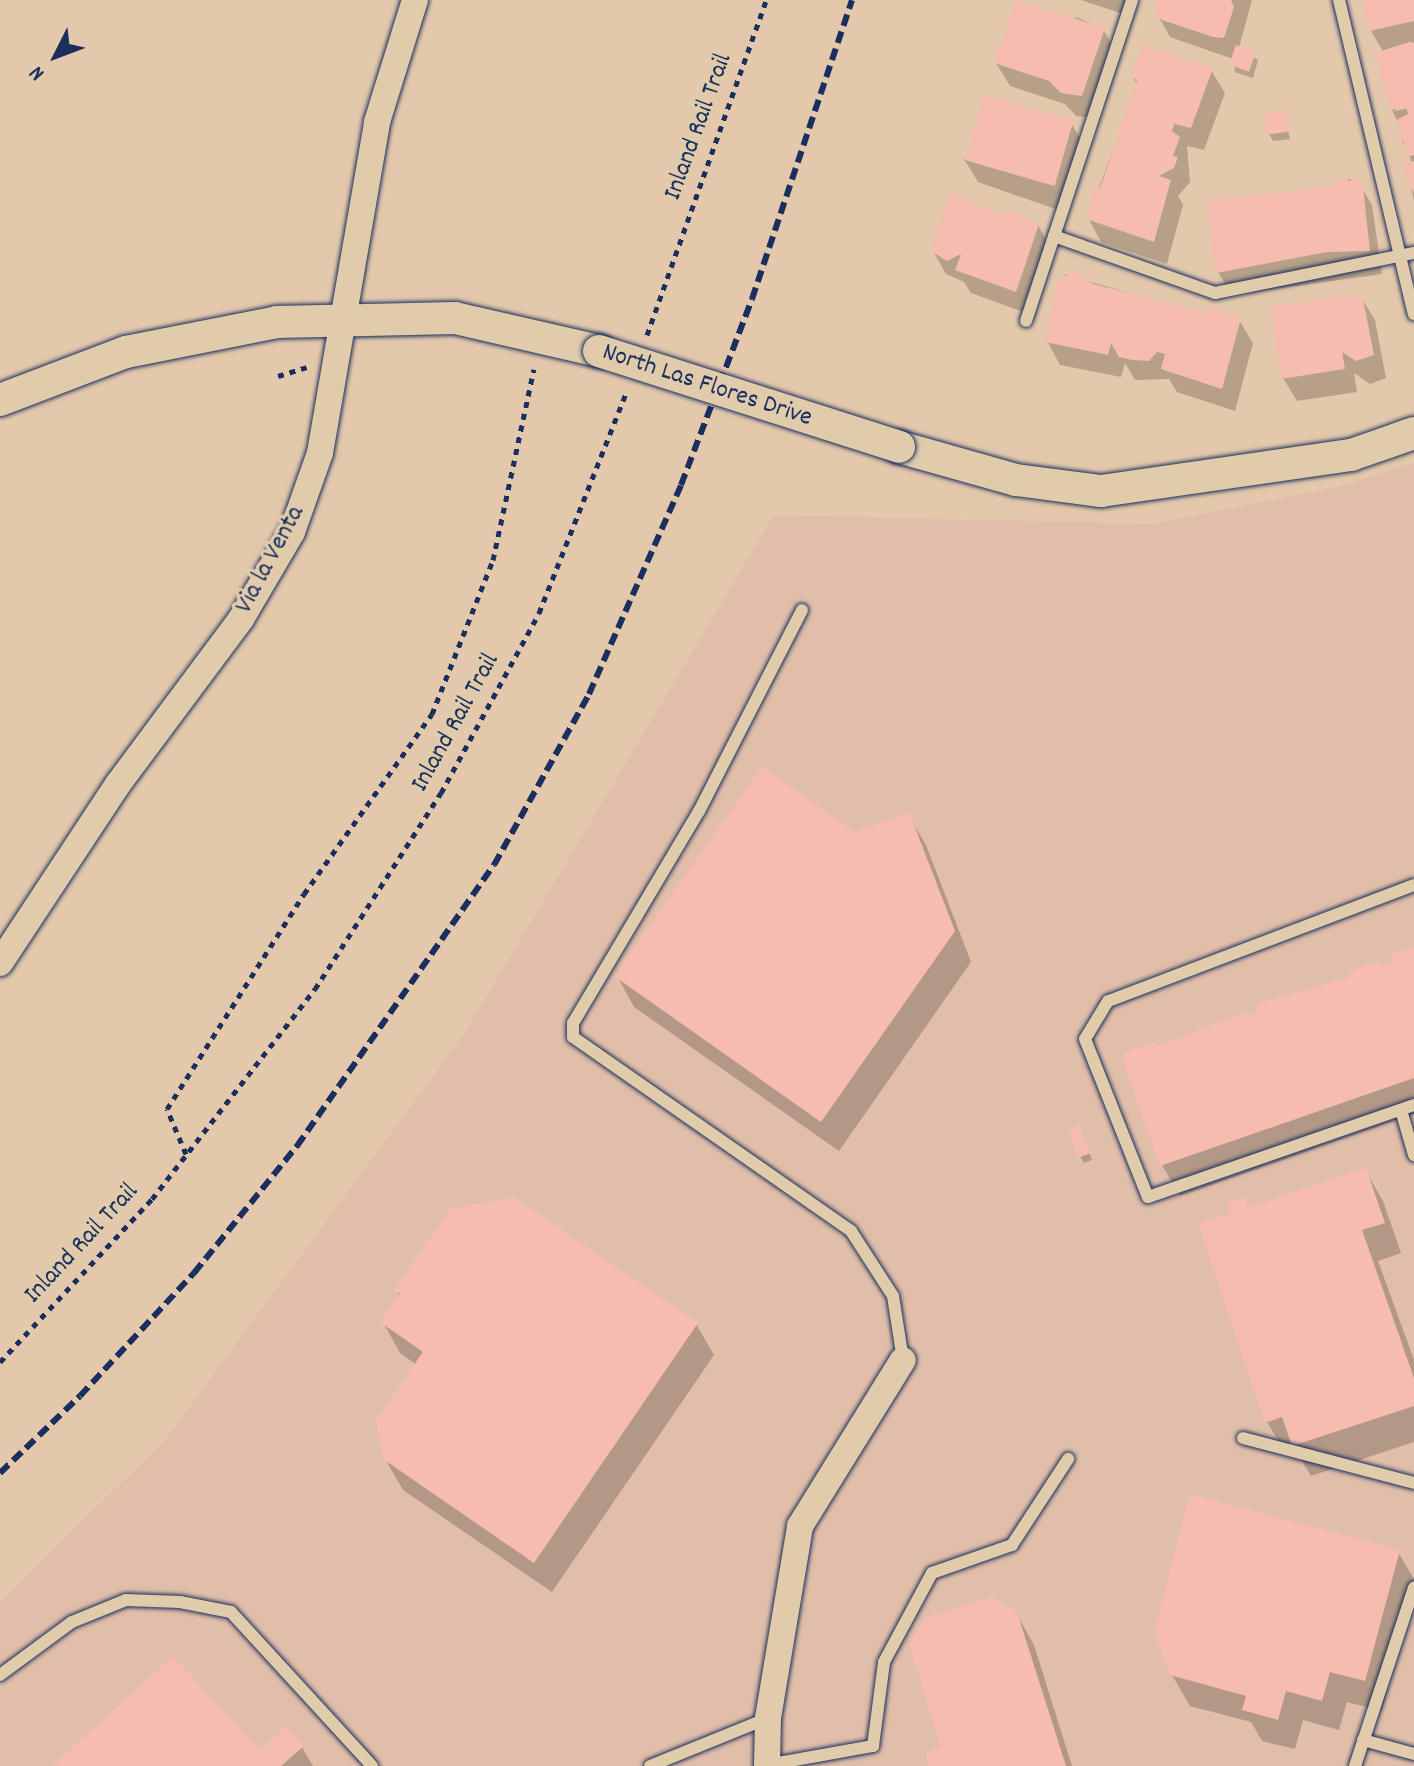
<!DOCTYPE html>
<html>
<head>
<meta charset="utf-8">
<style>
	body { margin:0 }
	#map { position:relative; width:1414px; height:1766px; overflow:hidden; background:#e4c8ab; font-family:Dekko,sans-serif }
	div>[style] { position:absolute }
	.built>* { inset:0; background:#e1bea9 }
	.shadow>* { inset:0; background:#0003 }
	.building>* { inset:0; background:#f6bcaf; transform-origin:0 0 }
	.path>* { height:5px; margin-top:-2.5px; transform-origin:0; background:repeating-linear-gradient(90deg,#1b2f5e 0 6px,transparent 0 12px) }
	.roads { filter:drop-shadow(0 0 2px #1b2f5e) drop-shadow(0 0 2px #1b2f5e) }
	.service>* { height:12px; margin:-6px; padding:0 6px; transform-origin:6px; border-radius:6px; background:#e0cbaa }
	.minor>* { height:26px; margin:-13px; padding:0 13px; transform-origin:13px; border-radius:13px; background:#e0cbaa }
	.tertiary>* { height:32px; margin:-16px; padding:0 16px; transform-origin:16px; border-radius:16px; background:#e0cbaa }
	.rail>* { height:6px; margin-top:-3px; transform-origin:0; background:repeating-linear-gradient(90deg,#1b2f5e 0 12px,transparent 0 18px) }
	.bridges { filter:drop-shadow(0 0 2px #1b2f5e) drop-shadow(0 0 2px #1b2f5e) }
	.tertiary-bridge>* { height:32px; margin:-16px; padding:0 16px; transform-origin:16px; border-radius:16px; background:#e0cbaa }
	span { translate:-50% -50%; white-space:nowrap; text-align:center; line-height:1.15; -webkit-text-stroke:7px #e0cbaa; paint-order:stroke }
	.street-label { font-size:26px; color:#1b2f5e }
	.north { position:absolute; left:16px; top:16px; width:80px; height:80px; -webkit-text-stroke:6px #e0cbaa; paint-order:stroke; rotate:228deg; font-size:22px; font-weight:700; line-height:32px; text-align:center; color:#1b2f5e }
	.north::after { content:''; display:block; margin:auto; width:28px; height:36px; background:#1b2f5e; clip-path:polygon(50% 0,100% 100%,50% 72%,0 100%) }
</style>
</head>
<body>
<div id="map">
	<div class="built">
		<div style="clip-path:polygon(1414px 463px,1414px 1766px,0 1766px,0 1602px,165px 1440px,464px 1034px,774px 515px,1152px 524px,1345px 485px)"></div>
	</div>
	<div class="shadow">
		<div style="clip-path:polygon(1081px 0,1134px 0,1129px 16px)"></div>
		<div style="clip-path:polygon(1160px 0,1252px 0,1239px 48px,1258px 60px,1253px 78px,1235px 72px,1233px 59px,1170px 37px,1157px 14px)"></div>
		<div style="clip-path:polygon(1364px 0,1414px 0,1414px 103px,1395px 107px,1395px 111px,1414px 107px,1414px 201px,1406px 165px,1412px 163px,1402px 140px,1406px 138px,1392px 110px,1384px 53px,1371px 31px)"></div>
		<div style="clip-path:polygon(1076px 17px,1103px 29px,1117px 53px,1095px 118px,1076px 116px,1065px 104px,1010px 86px,996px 63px,1074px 24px)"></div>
		<div style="clip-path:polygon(1211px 70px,1225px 93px,1204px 150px,1187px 146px,1190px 182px,1178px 196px,1183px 205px,1167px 264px,1101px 242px,1088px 218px,1137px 84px,1132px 76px)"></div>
		<div style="clip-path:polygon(1284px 113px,1290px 139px,1273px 141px,1269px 134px)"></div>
		<div style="clip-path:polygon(1071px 123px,1085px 146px,1064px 212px,978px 182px,964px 159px)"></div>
		<div style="clip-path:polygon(1347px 179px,1358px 181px,1372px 205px,1382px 274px,1232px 295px,1218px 272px)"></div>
		<div style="clip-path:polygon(997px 216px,1038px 225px,1051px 249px,1029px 314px,971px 293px,964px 282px,946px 274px,933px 251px)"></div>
		<div style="clip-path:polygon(1065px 274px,1206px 316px,1239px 320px,1253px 343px,1235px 411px,1177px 392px,1169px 379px,1135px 380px,1125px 363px,1121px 377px,1060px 365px,1047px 341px)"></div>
		<div style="clip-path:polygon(1361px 297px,1375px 320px,1386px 378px,1370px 384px,1354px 373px,1357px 392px,1297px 401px,1283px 378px)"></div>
		<div style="clip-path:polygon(908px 815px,926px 845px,971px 962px,839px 1151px,634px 1007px,617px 976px,855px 835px)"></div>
		<div style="clip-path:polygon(1414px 949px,1414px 1114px,1180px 1196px,1162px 1165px,1159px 1048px,1380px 968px)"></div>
		<div style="clip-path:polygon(1083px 1134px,1092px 1160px,1084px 1163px,1080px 1156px)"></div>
		<div style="clip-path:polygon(1365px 1170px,1383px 1201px,1401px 1253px,1378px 1261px,1414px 1360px,1414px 1442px,1311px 1476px,1295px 1449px,1285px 1452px,1267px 1422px,1233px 1214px,1243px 1199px,1249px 1209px)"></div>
		<div style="clip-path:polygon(396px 1290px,696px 1324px,714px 1355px,552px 1592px,403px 1490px,385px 1459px,417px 1365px,400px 1353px,383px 1322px,400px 1297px)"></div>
		<div style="clip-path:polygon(1398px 1552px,1414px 1579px,1414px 1590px,1382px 1711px,1347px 1702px,1339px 1730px,1303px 1720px,1295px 1749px,1262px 1741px,1251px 1722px,1190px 1706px,1172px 1675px)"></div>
		<div style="clip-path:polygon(1016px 1613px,1034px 1645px,1072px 1766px,931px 1766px)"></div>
		<div style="clip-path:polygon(302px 1747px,313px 1766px,55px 1766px,260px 1753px)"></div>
	</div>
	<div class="building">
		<div style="clip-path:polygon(1016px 0,1105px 28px,1082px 96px,1061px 93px,1049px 81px,994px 63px)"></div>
		<div style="clip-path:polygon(1159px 0,1231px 0,1234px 7px,1224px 38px,1213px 37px,1162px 20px,1154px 14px)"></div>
		<div style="clip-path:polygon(1362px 0,1414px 0,1414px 21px,1369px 31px)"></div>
		<div style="clip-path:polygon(1409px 42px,1414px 43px,1414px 155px,1408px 157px,1397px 120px,1408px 114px,1406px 107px,1390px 110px,1375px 53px)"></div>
		<div style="clip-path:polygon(1144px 45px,1213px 68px,1191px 128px,1174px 124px,1172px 131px,1180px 137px,1173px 156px,1178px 157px,1174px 168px,1159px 176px,1171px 180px,1154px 242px,1086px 219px,1093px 186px,1100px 188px,1137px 80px,1130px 76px)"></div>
		<div style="left:1236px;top:45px;width:21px;height:21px;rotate:19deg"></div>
		<div style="left:984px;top:95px;width:93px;height:68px;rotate:16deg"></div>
		<div style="left:1285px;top:110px;width:22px;height:21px;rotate:82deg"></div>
		<div style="clip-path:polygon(1414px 161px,1414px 191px,1413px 192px,1401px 165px)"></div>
		<div style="clip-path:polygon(1348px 176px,1348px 181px,1359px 179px,1363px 187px,1370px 251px,1327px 252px,1216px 273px,1206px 201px,1329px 187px)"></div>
		<div style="clip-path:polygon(950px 194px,998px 214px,1005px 216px,1008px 210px,1039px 224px,1016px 292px,955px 270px,961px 254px,947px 261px,931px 251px)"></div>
		<div style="clip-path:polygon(1073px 271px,1094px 284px,1205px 313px,1209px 306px,1241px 318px,1222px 389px,1161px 369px,1165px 354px,1157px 352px,1149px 361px,1132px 360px,1119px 357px,1111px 343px,1108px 355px,1045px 342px,1058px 280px)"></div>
		<div style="clip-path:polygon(1362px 294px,1374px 355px,1356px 361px,1342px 352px,1345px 369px,1281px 379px,1271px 307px)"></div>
		<div style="clip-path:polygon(762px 767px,855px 832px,909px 812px,955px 931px,821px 1122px,614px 976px)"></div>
		<div style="clip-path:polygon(1414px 946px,1414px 1078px,1160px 1166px,1122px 1058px,1126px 1052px,1157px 1041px,1159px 1046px,1246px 1011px,1248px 1015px,1257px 1012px,1259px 1003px,1350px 977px,1348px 972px,1379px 961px,1381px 966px,1391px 962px,1392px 954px)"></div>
		<div style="left:1080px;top:1125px;width:30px;height:13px;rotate:70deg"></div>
		<div style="clip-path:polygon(1366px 1168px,1385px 1223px,1362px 1230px,1414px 1378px,1414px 1406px,1292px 1446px,1282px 1417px,1265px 1423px,1198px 1224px,1231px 1213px,1227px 1202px,1244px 1197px,1248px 1208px)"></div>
		<div style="clip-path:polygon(514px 1197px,698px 1323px,534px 1563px,383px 1459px,376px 1420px,423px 1352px,380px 1322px,400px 1294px,394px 1290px,450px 1209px)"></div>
		<div style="clip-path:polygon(1190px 1494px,1400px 1550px,1365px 1681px,1330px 1672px,1322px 1701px,1286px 1691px,1278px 1720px,1242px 1710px,1246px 1696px,1170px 1675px,1154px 1631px)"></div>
		<div style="clip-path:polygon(992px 1597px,1017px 1612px,1066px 1766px,929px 1766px,925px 1753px,941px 1748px,909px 1644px,924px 1618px)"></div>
		<div style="clip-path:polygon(173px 1656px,260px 1750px,286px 1726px,304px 1746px,281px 1766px,52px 1766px)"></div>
	</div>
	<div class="path">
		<div style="left:647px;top:335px;width:356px;rotate:-70.4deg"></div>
		<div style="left:278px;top:376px;width:30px;rotate:-17deg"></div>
		<div style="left:186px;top:1154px;width:49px;rotate:-112.9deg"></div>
		<div style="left:167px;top:1109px;width:255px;rotate:-57.5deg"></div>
		<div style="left:304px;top:894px;width:221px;rotate:-54.6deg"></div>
		<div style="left:432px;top:714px;width:166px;rotate:-68.4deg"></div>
		<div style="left:493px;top:560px;width:195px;rotate:-77.9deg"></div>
		<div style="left:0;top:1362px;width:223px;rotate:-47deg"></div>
		<div style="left:152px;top:1199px;width:266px;rotate:-52.2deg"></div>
		<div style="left:315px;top:989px;width:233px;rotate:-57.3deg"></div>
		<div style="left:441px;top:793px;width:205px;rotate:-61.4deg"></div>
		<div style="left:539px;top:613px;width:237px;rotate:-68.4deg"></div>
	</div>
	<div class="roads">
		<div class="service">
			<div style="left:1339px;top:0;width:323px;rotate:76.6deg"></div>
			<div style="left:1054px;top:236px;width:171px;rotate:19.5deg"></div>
			<div style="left:1215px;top:293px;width:203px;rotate:-11.4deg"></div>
			<div style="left:1026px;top:321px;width:338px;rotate:-71.7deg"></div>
			<div style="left:802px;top:610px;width:226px;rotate:117.1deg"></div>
			<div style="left:699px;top:811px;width:247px;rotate:120.7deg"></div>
			<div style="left:573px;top:1023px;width:14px;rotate:90deg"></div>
			<div style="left:573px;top:1037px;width:339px;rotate:34.9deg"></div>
			<div style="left:851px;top:1231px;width:77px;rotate:57.1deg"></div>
			<div style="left:893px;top:1296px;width:65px;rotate:81.1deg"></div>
			<div style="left:1414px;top:885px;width:327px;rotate:159.2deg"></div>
			<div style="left:1108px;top:1001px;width:44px;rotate:121.2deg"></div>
			<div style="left:1085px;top:1039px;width:170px;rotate:68.3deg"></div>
			<div style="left:1148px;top:1197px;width:281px;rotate:-19.1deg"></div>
			<div style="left:1401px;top:1110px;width:47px;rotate:73.9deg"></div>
			<div style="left:1243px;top:1438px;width:177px;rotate:14.7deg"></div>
			<div style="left:0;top:1675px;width:89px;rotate:-36.4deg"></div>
			<div style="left:72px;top:1622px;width:58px;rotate:-22.2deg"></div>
			<div style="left:126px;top:1600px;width:54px;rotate:2.1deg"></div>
			<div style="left:180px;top:1602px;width:52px;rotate:11.1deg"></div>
			<div style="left:231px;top:1612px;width:209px;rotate:47.5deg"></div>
			<div style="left:1363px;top:1740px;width:53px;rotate:15.4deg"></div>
			<div style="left:767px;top:1765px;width:108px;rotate:-10.2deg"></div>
			<div style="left:873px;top:1746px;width:85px;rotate:-82.5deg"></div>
			<div style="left:884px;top:1662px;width:101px;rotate:-61.7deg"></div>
			<div style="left:932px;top:1573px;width:85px;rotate:-19.3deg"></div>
			<div style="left:1012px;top:1545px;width:103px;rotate:-56.9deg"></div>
			<div style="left:650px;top:1766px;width:127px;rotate:-22.1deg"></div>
			<div style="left:1355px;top:1766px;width:188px;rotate:-71.7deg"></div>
		</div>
		<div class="minor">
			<div style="left:0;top:963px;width:214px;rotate:-56.6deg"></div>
			<div style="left:118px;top:784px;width:206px;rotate:-53.3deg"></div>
			<div style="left:241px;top:619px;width:101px;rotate:-59.6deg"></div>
			<div style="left:292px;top:532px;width:84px;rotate:-70.5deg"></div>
			<div style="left:320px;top:453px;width:336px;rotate:-80.2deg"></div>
			<div style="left:377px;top:122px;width:128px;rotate:-72.7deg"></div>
			<div style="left:767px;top:1766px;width:48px;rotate:-88.8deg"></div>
			<div style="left:768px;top:1718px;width:195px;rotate:-80.5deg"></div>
			<div style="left:800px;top:1526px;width:195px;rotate:-58.2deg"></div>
		</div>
		<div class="tertiary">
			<div style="left:0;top:400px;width:135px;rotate:-20.9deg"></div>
			<div style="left:126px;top:352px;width:154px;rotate:-11.2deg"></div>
			<div style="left:277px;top:322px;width:178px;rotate:-1.3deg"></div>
			<div style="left:455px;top:318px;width:148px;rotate:12.9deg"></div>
			<div style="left:899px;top:447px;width:122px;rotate:15.8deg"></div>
			<div style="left:1016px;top:480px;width:86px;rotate:7.4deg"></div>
			<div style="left:1101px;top:491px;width:253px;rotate:-8.2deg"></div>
			<div style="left:1351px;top:455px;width:67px;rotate:-19.2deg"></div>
		</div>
	</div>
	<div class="rail">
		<div style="left:0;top:1473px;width:111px;rotate:-43.9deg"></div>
		<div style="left:80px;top:1396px;width:168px;rotate:-47.2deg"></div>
		<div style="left:194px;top:1273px;width:164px;rotate:-51deg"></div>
		<div style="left:297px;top:1146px;width:343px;rotate:-55deg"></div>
		<div style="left:494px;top:865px;width:196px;rotate:-60.9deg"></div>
		<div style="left:589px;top:694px;width:228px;rotate:-66.2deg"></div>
		<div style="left:681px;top:485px;width:199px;rotate:-69.1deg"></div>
		<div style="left:752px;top:299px;width:315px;rotate:-71.5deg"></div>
	</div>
	<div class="bridges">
		<div class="tertiary-bridge">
			<div style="left:599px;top:351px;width:315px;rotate:17.7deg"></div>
		</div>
	</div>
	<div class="street-label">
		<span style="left:699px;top:127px;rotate:-70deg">Inland Rail Trail</span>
		<span style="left:707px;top:386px;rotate:18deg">North Las Flores Drive</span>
		<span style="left:271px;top:560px;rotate:-62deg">Via la Venta</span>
		<span style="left:456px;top:723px;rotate:-61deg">Inland Rail Trail</span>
		<span style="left:82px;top:1244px;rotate:-47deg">Inland Rail Trail</span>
	</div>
	<div class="north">N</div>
</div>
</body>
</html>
